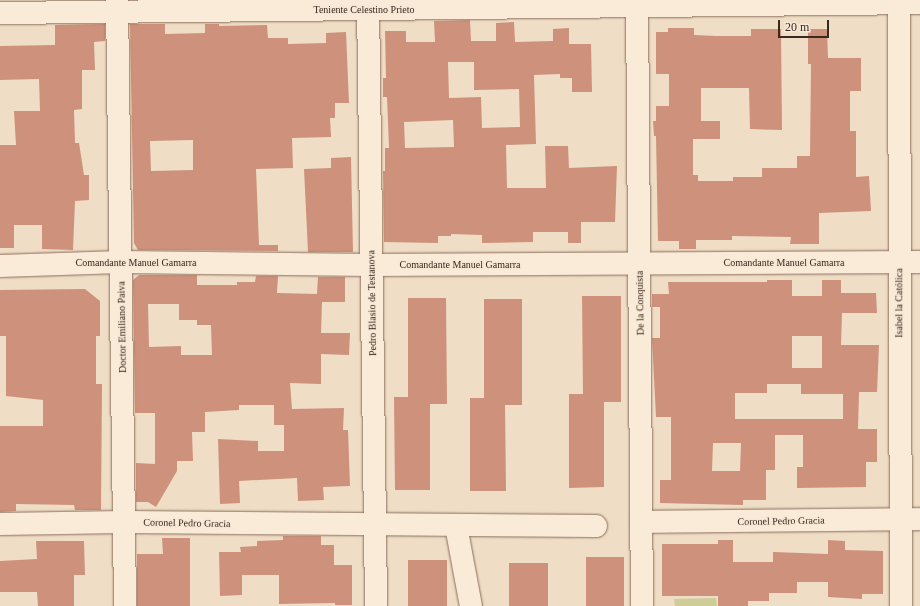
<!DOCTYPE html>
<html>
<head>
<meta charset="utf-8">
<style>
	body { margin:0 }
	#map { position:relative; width:920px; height:606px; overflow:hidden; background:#efddc6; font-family:"Times New Roman",serif }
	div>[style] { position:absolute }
	.green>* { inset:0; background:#cecd99 }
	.building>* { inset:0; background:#ce917b; transform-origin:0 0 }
	.roads { filter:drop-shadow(0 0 1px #8b6e5b) drop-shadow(0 0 1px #8b6e5b) }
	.minor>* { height:22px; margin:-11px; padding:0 11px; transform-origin:11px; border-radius:11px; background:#faebd9 }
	span { translate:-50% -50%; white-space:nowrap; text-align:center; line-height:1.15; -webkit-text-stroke:3px #f6e8d5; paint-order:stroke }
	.street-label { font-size:10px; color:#3b281f }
	.scale { position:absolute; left:778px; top:20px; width:51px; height:18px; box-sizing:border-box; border:2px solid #3b281f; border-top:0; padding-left:5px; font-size:12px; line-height:14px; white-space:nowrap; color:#3b281f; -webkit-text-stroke:3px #f6e8d5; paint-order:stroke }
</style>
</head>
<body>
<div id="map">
	<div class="green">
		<div style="clip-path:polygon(716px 598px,717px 606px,675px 606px,674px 599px)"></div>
	</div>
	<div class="building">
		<div style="clip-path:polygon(evenodd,470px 20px,471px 41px,496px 41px,496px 23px,514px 22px,515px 42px,553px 41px,553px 29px,569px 28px,569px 44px,591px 44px,592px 92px,572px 92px,572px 78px,560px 78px,560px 74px,534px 75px,536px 144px,506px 145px,507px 188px,546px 188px,545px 146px,568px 146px,569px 168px,617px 166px,615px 222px,581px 222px,581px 243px,568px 243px,568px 232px,533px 232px,533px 242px,482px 243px,482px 235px,451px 234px,451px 236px,438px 236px,438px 243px,384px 242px,383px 171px,385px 171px,385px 148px,389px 148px,387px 97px,383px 97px,383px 78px,386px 78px,385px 31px,406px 31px,406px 42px,435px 42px,434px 21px,470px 20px,448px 62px,474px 62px,474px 90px,519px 89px,520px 127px,482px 128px,481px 97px,449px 98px,448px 62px,470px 20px,453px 120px,454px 147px,405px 148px,404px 122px,453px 120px)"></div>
		<div style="clip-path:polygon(105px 24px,105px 41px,94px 42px,95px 70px,82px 70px,82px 109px,74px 110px,75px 143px,79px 143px,84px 175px,89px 175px,89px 200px,75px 201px,73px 250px,42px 249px,42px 225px,14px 225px,14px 248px,0 248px,0 145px,16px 145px,14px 111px,40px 111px,39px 79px,0 80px,0 46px,55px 45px,55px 25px)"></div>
		<div style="clip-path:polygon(evenodd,130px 24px,165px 24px,165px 34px,205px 33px,205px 24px,219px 24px,219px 26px,267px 25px,268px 38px,288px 38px,288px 44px,326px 43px,326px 33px,346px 32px,349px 103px,335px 103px,335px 118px,330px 118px,331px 137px,292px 138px,293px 168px,256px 169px,259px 245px,278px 245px,278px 251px,138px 250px,134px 243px,130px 24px,193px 140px,193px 170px,151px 171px,150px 141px,193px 140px)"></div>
		<div style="clip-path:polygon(668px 28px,694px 28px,694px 35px,716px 36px,751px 36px,751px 29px,781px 29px,782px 130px,750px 129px,749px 88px,701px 88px,701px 121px,720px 121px,720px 139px,693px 139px,693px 175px,698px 175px,698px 181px,733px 181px,733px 177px,762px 177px,762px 168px,797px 168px,797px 156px,810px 156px,811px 64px,808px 64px,808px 29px,827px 29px,828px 58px,861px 58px,861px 91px,850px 91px,850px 131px,856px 131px,856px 177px,869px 176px,871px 211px,819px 213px,819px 244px,790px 244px,791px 237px,732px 236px,732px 240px,696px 240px,696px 249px,679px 249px,679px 241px,658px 241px,656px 136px,654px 136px,653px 121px,656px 121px,656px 106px,669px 106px,669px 74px,656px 74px,656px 32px,668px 32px)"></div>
		<div style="clip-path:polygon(351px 157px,353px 252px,308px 252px,304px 169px,331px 168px,331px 158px)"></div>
		<div style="clip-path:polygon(evenodd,139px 275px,197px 275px,197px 285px,237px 285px,237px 282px,255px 282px,256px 276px,278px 276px,277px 293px,317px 294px,318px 277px,345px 277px,345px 302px,322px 302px,321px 333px,350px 333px,349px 355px,321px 354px,321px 384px,290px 383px,292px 409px,344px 408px,343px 430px,348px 430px,350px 486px,323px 487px,324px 500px,298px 501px,297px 478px,239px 481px,240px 503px,220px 504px,218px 439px,258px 441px,258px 451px,284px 451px,284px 425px,274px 425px,274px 405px,239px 405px,239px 410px,205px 412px,205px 432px,192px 432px,193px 461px,177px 461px,177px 471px,156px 507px,148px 502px,136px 502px,136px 463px,155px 464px,155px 413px,135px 413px,133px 280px,139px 275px,148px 304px,179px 304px,179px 320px,197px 320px,197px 325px,211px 325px,212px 355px,181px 355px,181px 346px,149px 347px,148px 304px)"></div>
		<div style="clip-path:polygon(evenodd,767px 280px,792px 280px,792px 296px,822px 296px,822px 280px,841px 280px,841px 293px,876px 293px,877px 313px,842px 313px,841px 345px,879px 345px,877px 392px,859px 392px,858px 429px,877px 429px,877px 462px,866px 462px,866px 487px,797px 488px,797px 467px,803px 467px,803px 435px,775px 435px,775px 470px,766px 470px,766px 500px,743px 500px,743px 505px,660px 503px,660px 480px,671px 480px,671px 417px,656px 417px,652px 338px,660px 338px,660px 307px,652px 307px,652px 294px,669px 294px,668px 282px,767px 282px,767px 280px,792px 336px,822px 336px,822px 368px,792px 368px,792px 336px,767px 280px,767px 384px,801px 384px,801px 394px,843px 394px,843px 419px,735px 419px,735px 393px,767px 393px,767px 384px,767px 280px,713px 443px,741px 443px,740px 471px,712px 471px,713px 443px)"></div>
		<div style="clip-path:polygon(85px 289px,100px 301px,100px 336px,96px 336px,96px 384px,102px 384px,101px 510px,75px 510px,74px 505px,16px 504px,16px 511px,0 512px,0 426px,43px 426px,43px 400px,6px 396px,6px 336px,0 336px,0 290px)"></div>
		<div style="clip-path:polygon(582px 296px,621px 296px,621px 402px,604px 402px,604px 487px,569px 488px,569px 394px,583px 394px)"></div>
		<div style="clip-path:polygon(408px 298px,446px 298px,447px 404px,430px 404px,430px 490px,395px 490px,394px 397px,408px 397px)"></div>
		<div style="clip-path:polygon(484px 299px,522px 299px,522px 405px,505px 405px,506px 491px,470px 491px,470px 398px,484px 398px)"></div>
		<div style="clip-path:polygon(283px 536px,321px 536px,321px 545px,334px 545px,334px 565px,352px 565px,352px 605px,335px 605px,335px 603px,279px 604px,279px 575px,242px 575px,242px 595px,220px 596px,219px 552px,241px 552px,240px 547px,257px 546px,257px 541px,283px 540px)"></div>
		<div style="clip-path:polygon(162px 538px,190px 538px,190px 606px,137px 606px,137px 554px,163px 554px)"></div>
		<div style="clip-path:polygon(718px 540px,733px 540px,733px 562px,773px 562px,773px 552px,828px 554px,828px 540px,845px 541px,845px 550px,883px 551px,883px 594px,862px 594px,862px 599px,828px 597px,828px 582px,797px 582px,797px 593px,769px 593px,769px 601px,748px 601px,748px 606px,718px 606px,718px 596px,662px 596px,662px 544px,718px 544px)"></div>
		<div style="clip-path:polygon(36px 541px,84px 541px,85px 575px,74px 575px,74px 606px,38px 606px,37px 592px,0 592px,0 561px,37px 559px)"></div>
		<div style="left:586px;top:557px;width:38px;height:49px"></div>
		<div style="left:408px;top:560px;width:39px;height:46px"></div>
		<div style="left:509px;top:563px;width:39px;height:43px"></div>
	</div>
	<div class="roads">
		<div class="minor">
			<div style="left:117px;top:0;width:606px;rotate:89.24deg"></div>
			<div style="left:368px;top:0;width:606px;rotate:89.24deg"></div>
			<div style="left:637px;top:0;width:606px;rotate:89.53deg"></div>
			<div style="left:899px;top:0;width:606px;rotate:89.81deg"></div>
			<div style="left:0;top:13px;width:920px;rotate:-0.62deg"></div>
			<div style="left:0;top:266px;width:121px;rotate:-1.9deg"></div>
			<div style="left:121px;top:262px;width:250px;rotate:0.7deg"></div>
			<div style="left:371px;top:265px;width:549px;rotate:-0.31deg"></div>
			<div style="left:642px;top:522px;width:278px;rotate:-0.6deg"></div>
			<div style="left:0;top:524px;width:124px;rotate:-0.9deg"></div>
			<div style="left:124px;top:522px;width:472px;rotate:0.5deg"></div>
			<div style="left:456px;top:526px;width:81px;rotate:79.4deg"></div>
		</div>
	</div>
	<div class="street-label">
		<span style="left:364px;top:10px">Teniente Celestino Prieto</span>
		<span style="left:136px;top:263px">Comandante Manuel Gamarra</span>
		<span style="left:784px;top:263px">Comandante Manuel Gamarra</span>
		<span style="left:460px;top:265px">Comandante Manuel Gamarra</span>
		<span style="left:372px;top:303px;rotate:-91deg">Pedro Blasio de Testanova</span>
		<span style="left:640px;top:303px;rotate:-91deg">De la Conquista</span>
		<span style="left:899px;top:303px;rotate:-90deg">Isabel la Católica</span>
		<span style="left:122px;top:327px;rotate:-91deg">Doctor Emiliano Paiva</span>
		<span style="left:781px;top:521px;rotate:-1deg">Coronel Pedro Gracia</span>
		<span style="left:187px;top:523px;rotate:1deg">Coronel Pedro Gracia</span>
	</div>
	<div class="scale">20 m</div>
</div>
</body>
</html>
